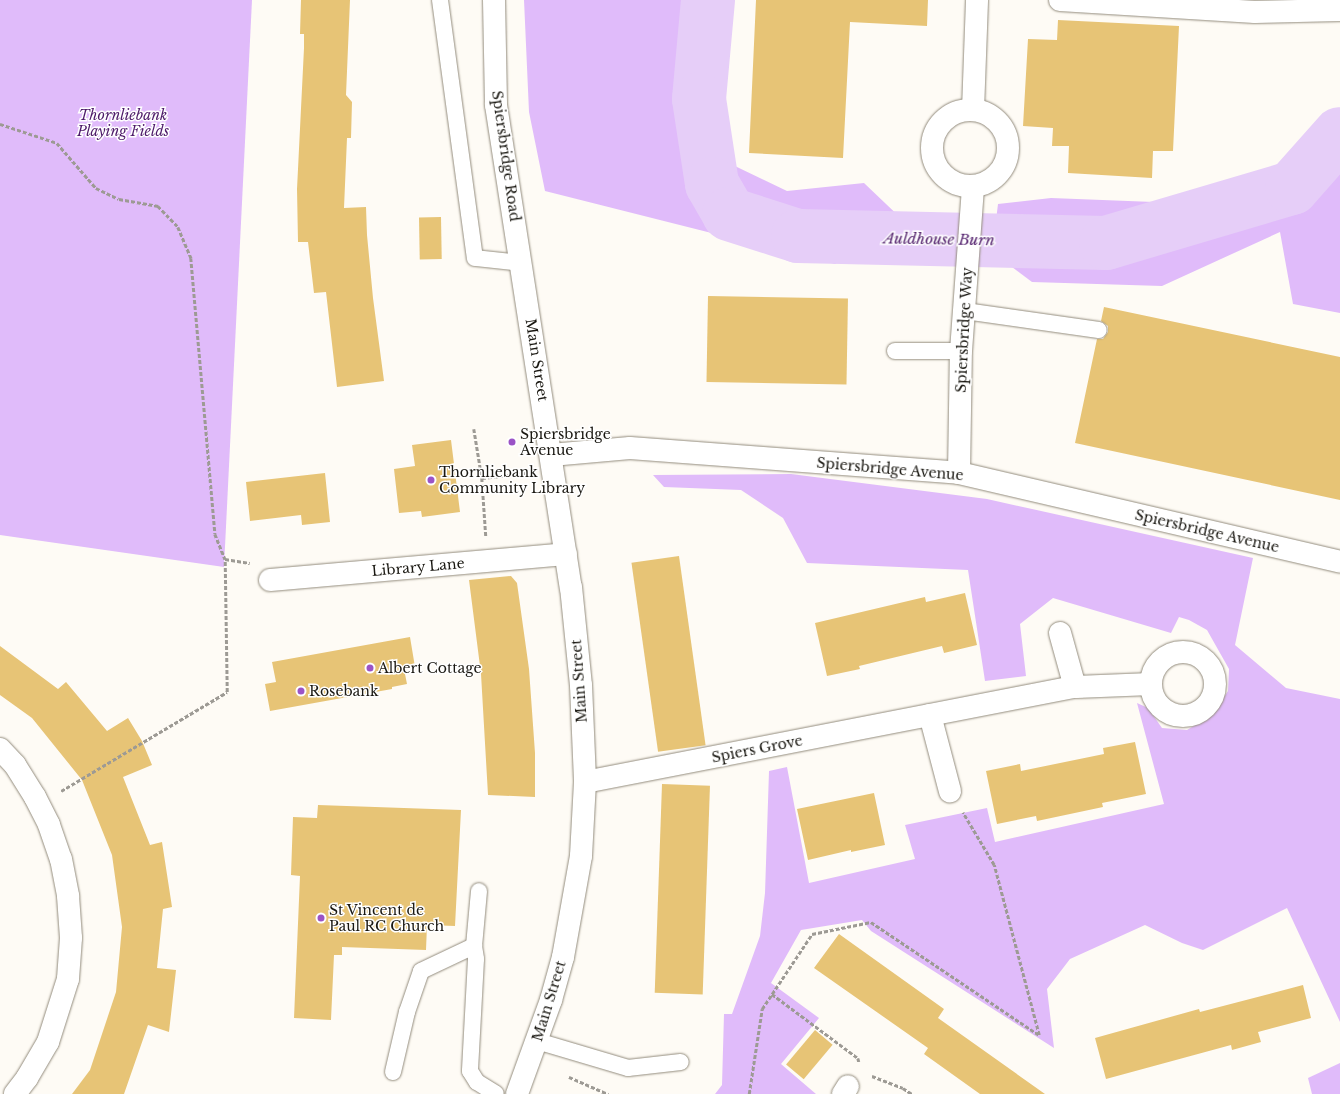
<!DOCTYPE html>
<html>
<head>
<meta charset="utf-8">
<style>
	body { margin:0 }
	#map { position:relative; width:1340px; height:1094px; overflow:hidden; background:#fefbf5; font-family:"Libre Baskerville",serif }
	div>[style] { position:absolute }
	.green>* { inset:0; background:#e0bbfa }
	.river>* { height:54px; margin:-27px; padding:0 27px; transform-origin:27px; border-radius:27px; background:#e6cef8 }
	.building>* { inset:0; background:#e7c476; transform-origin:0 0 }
	.path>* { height:2.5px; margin-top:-1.25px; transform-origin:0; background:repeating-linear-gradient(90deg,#9d9a94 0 4px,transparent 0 6px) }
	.roads { filter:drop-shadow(0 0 1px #938c7d) drop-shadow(0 0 1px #938c7d) }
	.service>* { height:16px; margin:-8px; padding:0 8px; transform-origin:8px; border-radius:8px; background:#fff }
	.minor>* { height:22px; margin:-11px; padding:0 11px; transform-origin:11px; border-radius:11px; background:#fff }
	.minor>.ring { margin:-11px; padding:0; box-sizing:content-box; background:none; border:22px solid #fff; border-radius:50% }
	.secondary>* { height:22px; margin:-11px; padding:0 11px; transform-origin:11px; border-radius:11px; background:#fff }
	.dots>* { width:11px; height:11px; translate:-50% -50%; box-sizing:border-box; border:2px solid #fff; border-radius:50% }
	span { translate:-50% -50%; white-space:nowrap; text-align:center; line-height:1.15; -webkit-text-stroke:3px #fff; paint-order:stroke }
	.park-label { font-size:14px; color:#4d1a69; font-style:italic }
	.street-label { font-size:14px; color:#1a1812 }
	.poi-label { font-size:14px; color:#1a1812 }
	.left { translate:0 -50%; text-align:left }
	.water-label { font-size:15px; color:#4d1968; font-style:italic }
</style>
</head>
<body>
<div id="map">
	<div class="green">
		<div style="clip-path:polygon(0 0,252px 0,224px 567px,0 535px)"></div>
		<div style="clip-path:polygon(524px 0,724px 0,712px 155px,787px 191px,864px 183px,907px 224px,835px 264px,545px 191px,529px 112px)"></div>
		<div style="clip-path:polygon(1340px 116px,1340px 313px,1293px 304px,1280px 232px,1162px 286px,1032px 282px,992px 252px,998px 204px,1051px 198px,1205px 204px,1315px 153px)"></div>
		<div style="clip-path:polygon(791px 474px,987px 499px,1253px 558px,1235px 645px,1286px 688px,1340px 699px,1340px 1022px,1287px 908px,1203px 950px,1182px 943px,1145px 925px,1070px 959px,1047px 989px,1054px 1048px,871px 931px,862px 920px,801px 930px,771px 983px,819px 1018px,781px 1064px,816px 1094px,715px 1094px,722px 1085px,724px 1014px,732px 1014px,760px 936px,765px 893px,769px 771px,787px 767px,809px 883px,915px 859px,905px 825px,987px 808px,995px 842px,1164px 804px,1137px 703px,1148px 708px,1162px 728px,1187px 730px,1212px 715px,1228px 691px,1229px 669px,1207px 630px,1189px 620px,1179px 617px,1171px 633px,1053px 598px,1020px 624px,1026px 676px,985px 681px,968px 570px,807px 563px,783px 518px,741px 490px,664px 487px,653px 475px)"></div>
		<div style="clip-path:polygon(1340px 1063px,1340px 1094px,1312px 1094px,1308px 1078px)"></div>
	</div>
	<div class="river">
		<div style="left:708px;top:0;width:99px;rotate:95.2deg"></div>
		<div style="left:699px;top:99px;width:86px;rotate:81.3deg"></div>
		<div style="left:712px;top:184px;width:34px;rotate:60deg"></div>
		<div style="left:729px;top:214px;width:72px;rotate:17.7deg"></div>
		<div style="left:798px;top:236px;width:308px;rotate:1.3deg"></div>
		<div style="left:1106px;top:243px;width:194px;rotate:-16.5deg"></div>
		<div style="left:1292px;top:188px;width:72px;rotate:-48.4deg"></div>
	</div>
	<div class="building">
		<div style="clip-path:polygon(301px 0,350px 0,346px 95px,352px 102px,351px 138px,347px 138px,344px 208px,366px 207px,367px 235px,373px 298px,384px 381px,337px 387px,326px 292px,314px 293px,308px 242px,298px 242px,297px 189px,304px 48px,304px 34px,300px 34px)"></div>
		<div style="clip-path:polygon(756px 0,928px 0,927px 26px,850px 22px,843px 158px,749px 153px)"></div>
		<div style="clip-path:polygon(1058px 20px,1179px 26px,1173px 151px,1153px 151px,1152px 178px,1068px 173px,1069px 146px,1052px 146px,1053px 128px,1023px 126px,1028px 39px,1057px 40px)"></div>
		<div style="left:441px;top:217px;width:42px;height:22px;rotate:89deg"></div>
		<div style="left:708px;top:296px;width:140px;height:86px;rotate:1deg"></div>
		<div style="clip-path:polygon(1104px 307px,1340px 357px,1340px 500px,1075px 443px,1097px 339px,1103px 339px,1108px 332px,1108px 326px,1101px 321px)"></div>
		<div style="clip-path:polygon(451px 440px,460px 512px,422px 517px,421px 511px,399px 513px,394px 469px,415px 466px,412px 445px)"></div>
		<div style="clip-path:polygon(325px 473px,330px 522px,302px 525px,301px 515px,250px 521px,246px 482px)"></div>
		<div style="left:679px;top:556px;width:191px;height:48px;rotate:82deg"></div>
		<div style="clip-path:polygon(511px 576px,517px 583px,529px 669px,535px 753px,535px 797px,488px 795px,481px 674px,469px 580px)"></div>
		<div style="clip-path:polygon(965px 593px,977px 645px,944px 653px,942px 646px,859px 666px,860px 669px,827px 676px,815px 623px,925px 597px,926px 602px)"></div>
		<div style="clip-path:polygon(410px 637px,415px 667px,404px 669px,407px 684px,392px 687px,392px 689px,270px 711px,265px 684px,276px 682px,272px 662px)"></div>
		<div style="clip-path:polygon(0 646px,58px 689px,66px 682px,107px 731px,128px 718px,142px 741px,152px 765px,123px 777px,150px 845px,162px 842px,172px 907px,163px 909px,157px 968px,176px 970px,169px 1032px,148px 1025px,124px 1094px,72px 1094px,90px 1070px,116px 992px,122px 927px,112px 855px,82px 780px,32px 718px,0 695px)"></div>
		<div style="clip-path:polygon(1135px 742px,1146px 794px,1102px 803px,1103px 807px,1037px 821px,1036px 816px,997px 824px,986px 771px,1020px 764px,1021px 771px,1104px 754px,1103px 748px)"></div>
		<div style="left:662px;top:784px;width:48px;height:209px;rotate:2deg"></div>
		<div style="clip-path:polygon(874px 793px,885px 845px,851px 852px,851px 850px,808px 860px,797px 809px)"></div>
		<div style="clip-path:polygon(318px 805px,461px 810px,455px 926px,427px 925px,426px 950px,342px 947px,342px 955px,334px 955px,331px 1020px,294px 1018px,300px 876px,291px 875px,293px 817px,317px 818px)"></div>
		<div style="clip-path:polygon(839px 934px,944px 1009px,938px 1018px,1045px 1094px,980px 1094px,924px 1054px,928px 1048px,814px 968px)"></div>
		<div style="clip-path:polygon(1303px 985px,1311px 1018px,1258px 1032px,1261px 1042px,1232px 1050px,1231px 1045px,1106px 1079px,1095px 1038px,1199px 1009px,1200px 1012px)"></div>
		<div style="left:815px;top:1030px;width:23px;height:45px;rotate:40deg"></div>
	</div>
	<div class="path">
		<div style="left:0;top:124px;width:60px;rotate:18.4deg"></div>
		<div style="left:57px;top:143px;width:60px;rotate:49.1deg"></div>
		<div style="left:96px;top:188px;width:25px;rotate:26deg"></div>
		<div style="left:119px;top:199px;width:40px;rotate:10deg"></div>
		<div style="left:158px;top:206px;width:29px;rotate:46deg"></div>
		<div style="left:178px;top:227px;width:34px;rotate:67deg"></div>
		<div style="left:191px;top:258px;width:277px;rotate:85deg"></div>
		<div style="left:215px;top:534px;width:27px;rotate:68deg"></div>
		<div style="left:225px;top:559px;width:25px;rotate:9deg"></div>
		<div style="left:474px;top:429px;width:50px;rotate:80.7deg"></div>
		<div style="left:482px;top:478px;width:58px;rotate:86.1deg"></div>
		<div style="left:482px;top:478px;width:45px;rotate:-6.3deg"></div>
		<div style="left:61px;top:791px;width:193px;rotate:-30.8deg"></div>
		<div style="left:227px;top:692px;width:133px;rotate:-90.9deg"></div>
		<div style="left:772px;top:994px;width:107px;rotate:36.7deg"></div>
		<div style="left:858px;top:1058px;width:4px;rotate:76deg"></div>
		<div style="left:872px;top:1076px;width:33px;rotate:21deg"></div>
		<div style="left:903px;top:1088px;width:11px;rotate:34deg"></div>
		<div style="left:569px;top:1077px;width:43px;rotate:23.6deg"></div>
		<div style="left:749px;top:1094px;width:86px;rotate:-81.3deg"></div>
		<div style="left:762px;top:1009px;width:90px;rotate:-56.3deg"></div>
		<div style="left:812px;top:934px;width:60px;rotate:-11.5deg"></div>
		<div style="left:871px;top:922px;width:202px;rotate:33.9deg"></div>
		<div style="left:1039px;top:1035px;width:176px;rotate:-104.8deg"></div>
		<div style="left:994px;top:865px;width:61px;rotate:-120.8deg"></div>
	</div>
	<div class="roads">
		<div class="service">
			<div style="left:440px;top:0;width:260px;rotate:82.3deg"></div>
			<div style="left:475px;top:258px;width:47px;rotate:6.1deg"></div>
			<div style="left:965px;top:311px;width:135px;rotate:8.1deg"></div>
			<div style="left:895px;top:351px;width:66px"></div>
			<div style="left:474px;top:946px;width:55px;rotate:-84.8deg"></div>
			<div style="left:537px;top:1041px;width:95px;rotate:16.5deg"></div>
			<div style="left:628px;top:1068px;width:53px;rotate:-6.5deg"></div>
			<div style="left:393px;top:1072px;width:62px;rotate:-76.9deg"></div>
			<div style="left:407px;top:1012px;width:43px;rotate:-71.1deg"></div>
			<div style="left:421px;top:971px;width:59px;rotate:-25.3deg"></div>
			<div style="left:474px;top:946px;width:13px;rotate:81deg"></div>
			<div style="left:476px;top:959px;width:112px;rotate:93.1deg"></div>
			<div style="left:470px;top:1071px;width:13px;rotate:58deg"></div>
			<div style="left:477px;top:1082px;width:22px;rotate:32deg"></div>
		</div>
		<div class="minor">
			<div style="left:1060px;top:0;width:195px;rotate:3.5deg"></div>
			<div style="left:1255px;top:12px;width:85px;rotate:-1.3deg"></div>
			<div class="ring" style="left:932px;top:110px;width:54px;height:54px"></div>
			<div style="left:973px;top:110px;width:110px;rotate:-87.9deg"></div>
			<div style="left:551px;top:455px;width:79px;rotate:-5.1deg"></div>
			<div style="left:630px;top:448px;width:330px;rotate:4.3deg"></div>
			<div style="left:959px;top:473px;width:391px;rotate:13.1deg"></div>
			<div style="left:959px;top:473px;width:122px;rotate:-89.1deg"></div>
			<div style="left:961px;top:351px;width:165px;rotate:-85.8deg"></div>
			<div style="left:270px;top:580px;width:297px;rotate:-5deg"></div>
			<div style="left:1060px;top:633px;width:56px;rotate:74.5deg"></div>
			<div class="ring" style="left:1151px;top:652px;width:42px;height:42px"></div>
			<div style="left:930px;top:715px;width:79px;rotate:75.3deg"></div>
			<div style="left:0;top:749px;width:22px;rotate:47deg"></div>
			<div style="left:15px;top:765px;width:38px;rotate:58deg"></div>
			<div style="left:35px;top:797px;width:31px;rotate:63deg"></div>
			<div style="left:49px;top:825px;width:36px;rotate:71deg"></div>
			<div style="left:61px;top:859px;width:38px;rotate:79deg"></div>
			<div style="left:68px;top:896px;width:42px;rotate:85.9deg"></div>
			<div style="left:71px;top:938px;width:41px;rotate:94.2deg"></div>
			<div style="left:68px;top:979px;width:66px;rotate:107.6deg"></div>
			<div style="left:48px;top:1042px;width:42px;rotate:120.3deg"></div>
			<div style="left:27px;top:1078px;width:20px;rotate:127deg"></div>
			<div style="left:585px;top:782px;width:499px;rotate:-11deg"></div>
			<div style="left:1075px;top:687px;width:76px;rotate:-2.3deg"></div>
			<div style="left:843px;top:1094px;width:9px;rotate:-58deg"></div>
		</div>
		<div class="secondary">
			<div style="left:494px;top:0;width:105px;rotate:88.9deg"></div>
			<div style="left:496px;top:105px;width:488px;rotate:81.2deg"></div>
			<div style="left:571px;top:587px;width:99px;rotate:84.2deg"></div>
			<div style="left:581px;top:685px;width:97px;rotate:87.6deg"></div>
			<div style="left:585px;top:782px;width:74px;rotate:93.1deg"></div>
			<div style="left:581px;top:856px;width:103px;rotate:100.1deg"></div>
			<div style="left:563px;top:957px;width:45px;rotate:105.6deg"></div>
			<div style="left:551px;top:1000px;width:100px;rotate:109.9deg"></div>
		</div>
	</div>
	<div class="dots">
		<div style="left:512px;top:442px;background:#9b53c6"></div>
		<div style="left:431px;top:480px;background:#9b53c6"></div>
		<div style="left:370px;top:668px;background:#9b53c6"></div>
		<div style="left:301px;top:691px;background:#9b53c6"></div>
		<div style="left:321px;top:918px;background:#9b53c6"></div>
	</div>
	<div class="park-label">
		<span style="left:123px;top:123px">Thornliebank<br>Playing Fields</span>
	</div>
	<div class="street-label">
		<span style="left:506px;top:156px;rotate:82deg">Spiersbridge Road</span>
		<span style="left:964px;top:330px;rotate:-87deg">Spiersbridge Way</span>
		<span style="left:537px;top:360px;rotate:81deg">Main Street</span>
		<span style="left:890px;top:469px;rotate:5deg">Spiersbridge Avenue</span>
		<span style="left:1207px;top:531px;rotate:13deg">Spiersbridge Avenue</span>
		<span style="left:418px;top:567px;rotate:-5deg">Library Lane</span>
		<span style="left:579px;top:681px;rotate:-94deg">Main Street</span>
		<span style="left:757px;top:749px;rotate:-11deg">Spiers Grove</span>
		<span style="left:549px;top:1001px;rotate:-73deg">Main Street</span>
	</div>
	<div class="poi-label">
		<span class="left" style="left:520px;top:442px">Spiersbridge<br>Avenue</span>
		<span class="left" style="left:439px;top:480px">Thornliebank<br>Community Library</span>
		<span class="left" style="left:378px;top:668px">Albert Cottage</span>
		<span class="left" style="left:309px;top:691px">Rosebank</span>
		<span class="left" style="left:329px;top:918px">St Vincent de<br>Paul RC Church</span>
	</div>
	<div class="water-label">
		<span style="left:939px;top:239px;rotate:1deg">Auldhouse Burn</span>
	</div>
</div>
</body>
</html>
